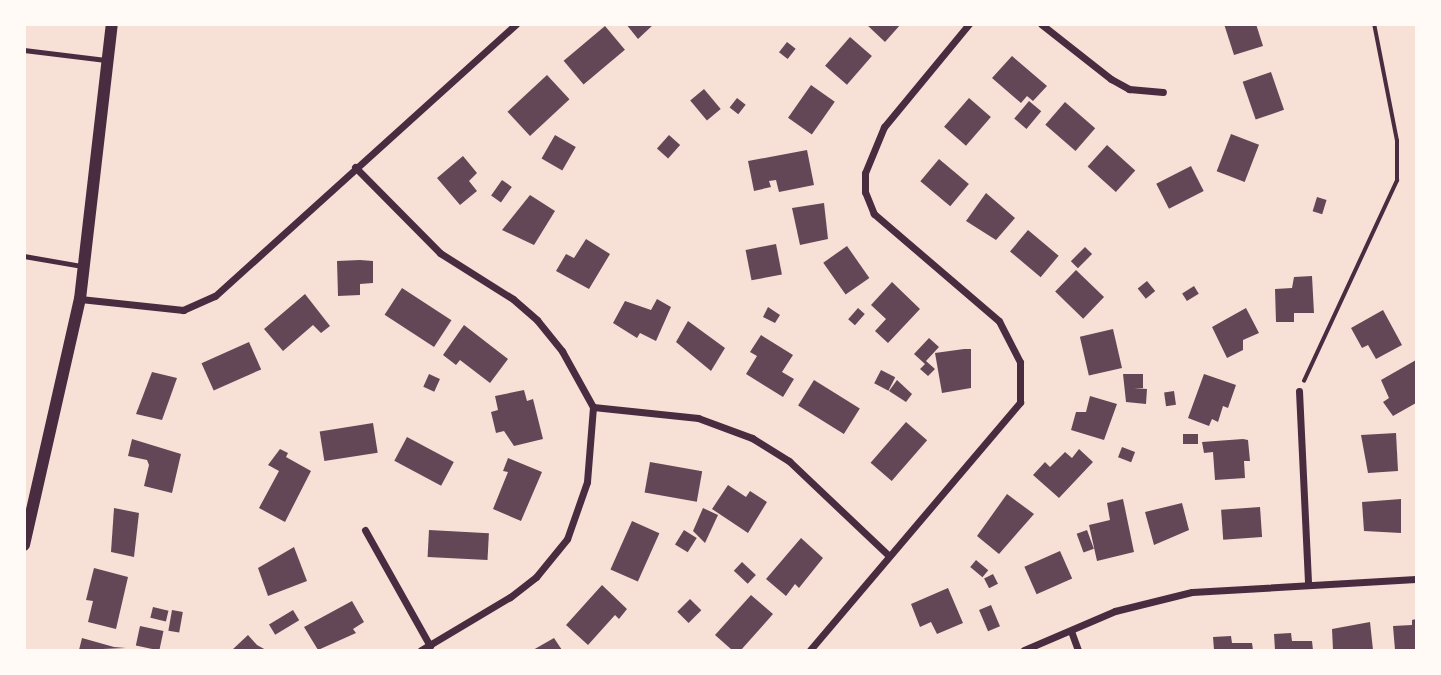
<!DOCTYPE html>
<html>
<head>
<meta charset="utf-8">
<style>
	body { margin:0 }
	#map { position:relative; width:1441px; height:675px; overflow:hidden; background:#f7e1d7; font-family:"Source Serif 4",serif }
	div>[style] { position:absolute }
	.building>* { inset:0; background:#644757; transform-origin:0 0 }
	.path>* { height:3.5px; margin:-1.75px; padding:0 1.75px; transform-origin:1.75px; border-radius:1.75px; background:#4a2c40 }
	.service>* { height:4.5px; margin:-2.25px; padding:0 2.25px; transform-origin:2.25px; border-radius:2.25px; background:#4a2c40 }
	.minor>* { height:7px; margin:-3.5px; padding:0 3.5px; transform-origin:3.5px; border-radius:3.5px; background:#4a2c40 }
	.secondary>* { height:12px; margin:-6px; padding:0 6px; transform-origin:6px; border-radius:6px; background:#4a2c40 }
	span { translate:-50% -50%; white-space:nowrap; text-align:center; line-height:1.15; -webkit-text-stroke:7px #fffaf5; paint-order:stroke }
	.frame { position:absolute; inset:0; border:26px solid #fffaf5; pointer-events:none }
</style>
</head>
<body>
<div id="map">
	<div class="building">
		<div style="clip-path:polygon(626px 24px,654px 24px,638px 39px)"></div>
		<div style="clip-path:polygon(866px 24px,901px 24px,885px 42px)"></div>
		<div style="clip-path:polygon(1224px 24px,1256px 24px,1263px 46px,1234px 55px)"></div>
		<div style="left:605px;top:26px;width:31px;height:54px;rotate:50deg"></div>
		<div style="left:850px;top:37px;width:29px;height:38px;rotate:41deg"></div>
		<div style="left:787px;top:42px;width:11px;height:13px;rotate:38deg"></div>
		<div style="clip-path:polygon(1012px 56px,1047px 86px,1033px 101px,1027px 96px,1021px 103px,992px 78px)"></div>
		<div style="left:1271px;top:72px;width:40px;height:30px;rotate:71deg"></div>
		<div style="left:547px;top:75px;width:33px;height:54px;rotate:47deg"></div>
		<div style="left:811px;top:85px;width:29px;height:40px;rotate:35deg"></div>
		<div style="left:704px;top:89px;width:26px;height:18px;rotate:50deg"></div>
		<div style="left:737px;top:98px;width:11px;height:12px;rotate:38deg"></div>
		<div style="left:969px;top:98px;width:29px;height:38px;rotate:41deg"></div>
		<div style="left:1029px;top:101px;width:16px;height:23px;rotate:40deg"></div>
		<div style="left:1065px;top:102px;width:40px;height:30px;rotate:41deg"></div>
		<div style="left:1231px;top:134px;width:30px;height:40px;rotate:21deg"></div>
		<div style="left:555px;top:135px;width:24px;height:27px;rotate:30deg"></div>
		<div style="left:669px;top:135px;width:15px;height:18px;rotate:42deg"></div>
		<div style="left:1107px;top:145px;width:38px;height:29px;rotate:42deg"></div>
		<div style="clip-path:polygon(807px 150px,814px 185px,779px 192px,776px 180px,769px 181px,771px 187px,754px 191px,748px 161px)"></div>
		<div style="clip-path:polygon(463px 156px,477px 173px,469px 181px,477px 191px,460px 205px,437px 178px)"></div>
		<div style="left:939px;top:159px;width:39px;height:29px;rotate:40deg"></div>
		<div style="left:1191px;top:166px;width:28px;height:39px;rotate:63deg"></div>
		<div style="left:502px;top:180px;width:12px;height:19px;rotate:35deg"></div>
		<div style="clip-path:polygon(986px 193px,1015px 218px,996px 240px,966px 221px)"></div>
		<div style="clip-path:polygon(530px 195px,555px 211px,534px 245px,502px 230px)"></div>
		<div style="left:1317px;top:197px;width:10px;height:15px;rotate:17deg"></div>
		<div style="clip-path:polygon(824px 203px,828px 239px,800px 245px,792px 208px)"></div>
		<div style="left:1028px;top:230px;width:40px;height:28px;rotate:40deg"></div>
		<div style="clip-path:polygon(586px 239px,610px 254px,589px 289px,556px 271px,566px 254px,574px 258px)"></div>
		<div style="left:776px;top:244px;width:31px;height:31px;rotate:79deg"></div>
		<div style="left:847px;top:246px;width:39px;height:29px;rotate:55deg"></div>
		<div style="left:1085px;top:247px;width:10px;height:20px;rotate:45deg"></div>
		<div style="clip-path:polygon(360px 260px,373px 261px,373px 283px,360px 284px,360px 295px,338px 296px,337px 261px)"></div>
		<div style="left:1076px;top:270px;width:39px;height:30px;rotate:44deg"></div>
		<div style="clip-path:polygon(1312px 276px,1314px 313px,1294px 313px,1294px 322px,1276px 322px,1275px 289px,1292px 288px,1294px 277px)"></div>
		<div style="left:1147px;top:281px;width:13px;height:12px;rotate:51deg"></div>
		<div style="clip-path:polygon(892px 282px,920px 309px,888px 343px,875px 331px,886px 319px,871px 305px)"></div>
		<div style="left:1194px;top:286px;width:9px;height:14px;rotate:58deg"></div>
		<div style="left:402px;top:288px;width:59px;height:32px;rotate:33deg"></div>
		<div style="clip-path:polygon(305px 294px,330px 326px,321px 333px,313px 325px,283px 351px,264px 329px)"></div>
		<div style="clip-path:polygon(657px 299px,671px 307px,656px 341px,640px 333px,637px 338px,613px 323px,625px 301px,651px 310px)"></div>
		<div style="clip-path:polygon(768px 307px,780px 315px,775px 323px,763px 317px)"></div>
		<div style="left:858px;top:308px;width:9px;height:15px;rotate:41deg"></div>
		<div style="clip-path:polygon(1246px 308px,1259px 333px,1243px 340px,1243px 350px,1227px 358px,1212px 327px)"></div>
		<div style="clip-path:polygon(1383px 310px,1402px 345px,1376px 359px,1368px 345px,1362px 348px,1351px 328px)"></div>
		<div style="clip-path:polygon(688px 321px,725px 348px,711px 371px,676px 342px)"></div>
		<div style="clip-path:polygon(464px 325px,508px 359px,490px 383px,460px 360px,456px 365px,443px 355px)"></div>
		<div style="left:1113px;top:329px;width:40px;height:34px;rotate:77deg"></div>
		<div style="clip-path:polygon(761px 335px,793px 355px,782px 372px,794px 379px,783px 397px,746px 374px,757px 356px,750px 352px)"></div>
		<div style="clip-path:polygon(929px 338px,939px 347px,926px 361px,935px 369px,928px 376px,920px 369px,925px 364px,914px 354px)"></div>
		<div style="left:249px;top:342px;width:30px;height:52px;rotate:66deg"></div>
		<div style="clip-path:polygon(964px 349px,971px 349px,971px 388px,942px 393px,935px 353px)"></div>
		<div style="clip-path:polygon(1416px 360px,1416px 403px,1393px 416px,1383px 402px,1389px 398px,1381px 380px)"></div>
		<div style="left:881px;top:370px;width:16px;height:15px;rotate:27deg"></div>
		<div style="clip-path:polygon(152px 372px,177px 378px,162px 420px,136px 414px)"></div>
		<div style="left:429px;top:374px;width:12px;height:14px;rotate:24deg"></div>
		<div style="clip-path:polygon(1123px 374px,1143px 374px,1143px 388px,1134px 388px,1147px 389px,1146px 404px,1126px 402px)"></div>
		<div style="clip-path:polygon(1204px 374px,1236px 385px,1228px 408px,1223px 406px,1218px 422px,1212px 419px,1209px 426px,1188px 418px)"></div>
		<div style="left:814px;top:380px;width:54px;height:30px;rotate:32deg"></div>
		<div style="clip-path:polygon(897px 380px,912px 394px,906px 402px,889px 391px)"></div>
		<div style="clip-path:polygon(524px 390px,527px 401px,533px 399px,543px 439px,514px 446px,504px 431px,496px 433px,491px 412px,498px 410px,495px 396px)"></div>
		<div style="left:1174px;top:391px;width:14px;height:10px;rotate:82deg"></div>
		<div style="clip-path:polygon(1090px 396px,1117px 404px,1104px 440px,1071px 430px,1076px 412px,1086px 412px)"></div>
		<div style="left:906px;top:422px;width:28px;height:54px;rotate:41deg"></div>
		<div style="left:373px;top:423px;width:30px;height:54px;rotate:81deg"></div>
		<div style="clip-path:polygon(1396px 433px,1398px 471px,1368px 473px,1361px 435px)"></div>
		<div style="left:1183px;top:434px;width:15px;height:10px"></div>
		<div style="left:407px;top:437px;width:53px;height:27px;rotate:28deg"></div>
		<div style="clip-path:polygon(132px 439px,181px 454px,172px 493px,144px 486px,149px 465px,147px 460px,128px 456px)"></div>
		<div style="clip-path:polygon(1243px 439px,1248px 440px,1250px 461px,1244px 461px,1245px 478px,1215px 480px,1213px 452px,1204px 453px,1202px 442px)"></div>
		<div style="left:1122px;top:447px;width:14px;height:11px;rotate:21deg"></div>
		<div style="clip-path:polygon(280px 449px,288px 453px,286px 457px,311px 471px,285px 522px,259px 508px,279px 471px,268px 465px)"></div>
		<div style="clip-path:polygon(1079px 449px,1093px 462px,1059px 498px,1033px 475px,1045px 462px,1050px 467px,1065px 452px,1072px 458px)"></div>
		<div style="clip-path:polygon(508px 458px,542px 472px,521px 521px,493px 509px,508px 472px,503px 471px)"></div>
		<div style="left:650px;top:462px;width:53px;height:31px;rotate:10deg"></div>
		<div style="clip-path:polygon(728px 485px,746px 497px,750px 491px,767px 502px,748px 533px,712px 509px)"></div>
		<div style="clip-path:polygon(1007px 494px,1034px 514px,999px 554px,977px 536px)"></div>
		<div style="clip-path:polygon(1123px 499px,1134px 552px,1097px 561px,1089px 525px,1110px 520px,1107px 503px)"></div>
		<div style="clip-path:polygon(1401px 499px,1401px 533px,1364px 531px,1362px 502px)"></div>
		<div style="clip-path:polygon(1182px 503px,1189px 530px,1154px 545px,1145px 512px)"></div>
		<div style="left:1260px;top:507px;width:30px;height:39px;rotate:86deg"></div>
		<div style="clip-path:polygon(114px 508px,139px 513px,134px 557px,111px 552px)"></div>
		<div style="clip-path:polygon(703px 508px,718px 515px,705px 543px,693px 531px)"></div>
		<div style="left:632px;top:521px;width:30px;height:53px;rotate:24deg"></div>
		<div style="left:429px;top:530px;width:60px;height:27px;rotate:3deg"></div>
		<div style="left:684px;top:530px;width:15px;height:17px;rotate:32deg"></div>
		<div style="left:1087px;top:530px;width:20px;height:11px;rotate:70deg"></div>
		<div style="clip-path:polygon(801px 538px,823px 558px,799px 588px,795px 584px,786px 596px,766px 579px)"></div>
		<div style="clip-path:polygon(294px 547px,307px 581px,268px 596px,258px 568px)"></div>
		<div style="left:1060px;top:551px;width:30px;height:39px;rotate:66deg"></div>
		<div style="left:976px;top:560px;width:16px;height:9px;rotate:40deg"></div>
		<div style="left:742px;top:562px;width:19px;height:12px;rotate:43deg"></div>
		<div style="clip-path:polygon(94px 568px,128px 577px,116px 629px,88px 622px,93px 601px,86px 600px)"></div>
		<div style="left:993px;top:574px;width:11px;height:10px;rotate:63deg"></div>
		<div style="clip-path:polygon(602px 585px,627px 609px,619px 619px,615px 615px,588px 645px,566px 625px)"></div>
		<div style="clip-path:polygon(948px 588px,963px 623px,937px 634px,931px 622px,920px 627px,911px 604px)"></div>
		<div style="clip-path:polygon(751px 595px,773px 614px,741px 650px,732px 650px,715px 635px)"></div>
		<div style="left:690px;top:599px;width:16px;height:18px;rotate:45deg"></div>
		<div style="clip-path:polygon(352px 601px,364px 622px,353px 629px,356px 633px,318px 650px,304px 627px)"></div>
		<div style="left:991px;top:605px;width:23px;height:13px;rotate:67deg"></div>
		<div style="left:153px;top:607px;width:16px;height:11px;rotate:14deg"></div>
		<div style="left:172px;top:610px;width:11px;height:21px;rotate:10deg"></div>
		<div style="left:293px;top:610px;width:12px;height:28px;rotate:59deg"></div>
		<div style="clip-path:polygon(1416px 619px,1416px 650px,1395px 650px,1393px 626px,1412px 625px,1412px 620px)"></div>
		<div style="clip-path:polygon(1370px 622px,1373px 650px,1333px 650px,1332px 629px)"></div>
		<div style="left:140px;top:626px;width:24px;height:20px;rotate:12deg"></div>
		<div style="clip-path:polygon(1291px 633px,1292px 641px,1312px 641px,1313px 650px,1275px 650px,1274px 634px)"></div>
		<div style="clip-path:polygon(248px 635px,257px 645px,266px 650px,232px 650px)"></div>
		<div style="clip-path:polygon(1231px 636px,1232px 643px,1252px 643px,1253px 650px,1214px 650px,1213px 637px)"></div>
		<div style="clip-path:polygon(82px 638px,114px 647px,126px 648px,79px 650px)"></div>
		<div style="clip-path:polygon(554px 638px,562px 650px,533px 650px)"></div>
	</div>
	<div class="path">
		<div style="left:1304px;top:381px;width:221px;rotate:-65.1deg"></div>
		<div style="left:1397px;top:181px;width:40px;rotate:-90deg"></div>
		<div style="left:1397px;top:141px;width:119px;rotate:-101.1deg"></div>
	</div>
	<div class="service">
		<div style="left:24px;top:50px;width:82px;rotate:7deg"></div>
		<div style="left:24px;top:256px;width:59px;rotate:9.8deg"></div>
	</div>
	<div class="minor">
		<div style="left:1041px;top:24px;width:89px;rotate:38.2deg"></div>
		<div style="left:1111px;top:79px;width:21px;rotate:29deg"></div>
		<div style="left:1129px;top:89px;width:34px;rotate:5deg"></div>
		<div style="left:355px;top:167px;width:121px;rotate:45.3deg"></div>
		<div style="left:440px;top:253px;width:86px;rotate:32.2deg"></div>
		<div style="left:513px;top:299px;width:32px;rotate:41deg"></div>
		<div style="left:537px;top:320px;width:40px;rotate:51deg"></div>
		<div style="left:562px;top:351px;width:64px;rotate:61deg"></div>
		<div style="left:593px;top:407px;width:75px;rotate:94.6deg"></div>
		<div style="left:587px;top:482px;width:60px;rotate:109.3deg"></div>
		<div style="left:567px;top:539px;width:49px;rotate:129.2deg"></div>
		<div style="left:536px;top:577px;width:33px;rotate:142deg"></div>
		<div style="left:510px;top:597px;width:104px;rotate:149.2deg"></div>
		<div style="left:80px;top:299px;width:104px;rotate:6.1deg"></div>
		<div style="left:183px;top:310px;width:35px;rotate:-24deg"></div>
		<div style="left:215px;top:296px;width:406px;rotate:-42.1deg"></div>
		<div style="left:1299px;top:391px;width:192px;rotate:87.3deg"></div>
		<div style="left:593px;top:407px;width:106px;rotate:6deg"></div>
		<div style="left:698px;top:418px;width:58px;rotate:20.3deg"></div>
		<div style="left:752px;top:438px;width:44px;rotate:31.9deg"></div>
		<div style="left:789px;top:461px;width:137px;rotate:43.5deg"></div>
		<div style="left:365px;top:530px;width:133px;rotate:60.7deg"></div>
		<div style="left:1071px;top:631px;width:20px;rotate:70deg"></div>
		<div style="left:810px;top:650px;width:325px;rotate:-49.7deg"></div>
		<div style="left:1020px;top:402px;width:40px;rotate:-90deg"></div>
		<div style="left:1020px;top:362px;width:46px;rotate:-117.1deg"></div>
		<div style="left:999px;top:321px;width:165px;rotate:-139.4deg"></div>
		<div style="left:874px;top:214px;width:24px;rotate:-112deg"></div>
		<div style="left:865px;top:192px;width:19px;rotate:-90deg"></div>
		<div style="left:865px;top:173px;width:50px;rotate:-67.6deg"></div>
		<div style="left:884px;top:127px;width:134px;rotate:-50.5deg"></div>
		<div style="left:1024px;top:650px;width:99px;rotate:-23.2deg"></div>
		<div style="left:1115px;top:611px;width:79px;rotate:-13.9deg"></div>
		<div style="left:1192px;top:592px;width:224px;rotate:-3.3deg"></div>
	</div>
	<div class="secondary">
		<div style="left:24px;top:545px;width:252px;rotate:-77.2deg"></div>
		<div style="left:80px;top:299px;width:277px;rotate:-83.4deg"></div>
	</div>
	<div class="frame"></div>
</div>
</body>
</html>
